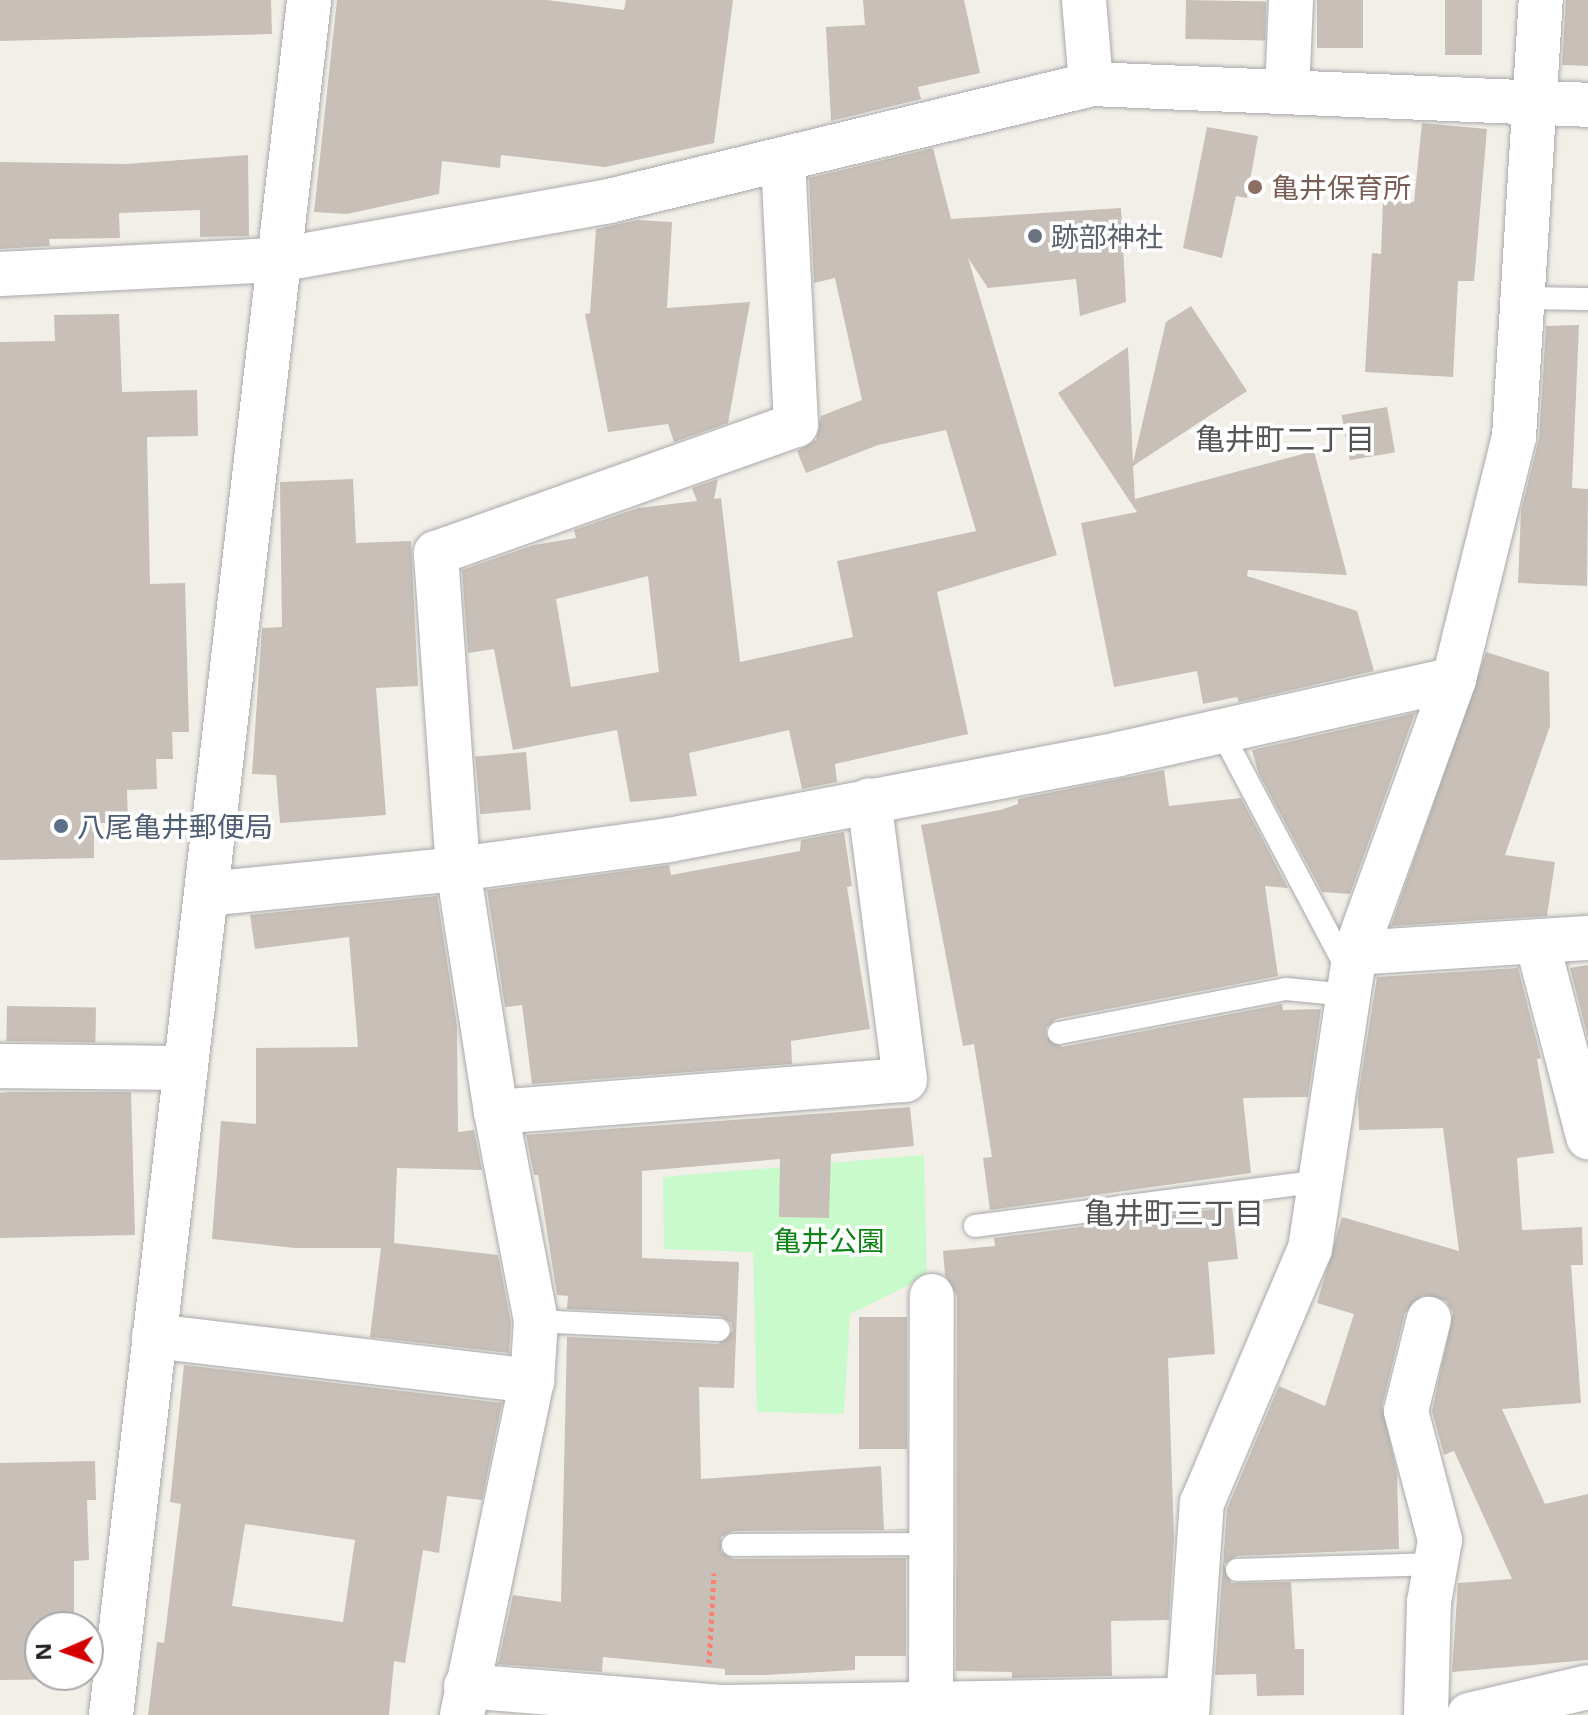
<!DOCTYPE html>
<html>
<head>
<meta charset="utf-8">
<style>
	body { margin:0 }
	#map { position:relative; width:1588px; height:1715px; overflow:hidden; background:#f2efe9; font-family:"Noto Sans","Noto Sans JP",sans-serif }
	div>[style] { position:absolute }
	.park>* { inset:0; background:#c8facc }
	.building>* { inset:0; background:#c7bfb8; transform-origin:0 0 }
	.path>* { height:5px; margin-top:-2.5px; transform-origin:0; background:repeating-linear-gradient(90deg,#fa8072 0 4px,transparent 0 8px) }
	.roads { filter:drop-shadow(0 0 2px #a9a9a9) drop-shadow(0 0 2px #a9a9a9) }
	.service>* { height:22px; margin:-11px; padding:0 11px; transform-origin:11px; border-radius:11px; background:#fff }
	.minor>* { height:44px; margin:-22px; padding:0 22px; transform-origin:22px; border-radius:22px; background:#fff }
	.tertiary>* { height:44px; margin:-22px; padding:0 22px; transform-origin:22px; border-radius:22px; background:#fff }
	.dots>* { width:22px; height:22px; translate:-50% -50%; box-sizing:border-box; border:4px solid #fff; border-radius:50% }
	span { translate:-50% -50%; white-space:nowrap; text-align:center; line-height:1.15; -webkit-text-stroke:7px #fff; paint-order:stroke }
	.education-label { font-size:28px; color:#785e54 }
	.left { translate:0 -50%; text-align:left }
	.worship-label { font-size:28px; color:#5b616d }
	.service-label { font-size:28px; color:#4e5e75 }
	.park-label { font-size:28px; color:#0c8416 }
	.neighbourhood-label { font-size:30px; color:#555 }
	.north { position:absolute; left:24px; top:1611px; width:80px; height:80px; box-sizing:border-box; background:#fff; border:2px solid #a7a7a7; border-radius:50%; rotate:268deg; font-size:22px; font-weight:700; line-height:32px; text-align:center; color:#222 }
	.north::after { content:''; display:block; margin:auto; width:28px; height:36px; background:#d40000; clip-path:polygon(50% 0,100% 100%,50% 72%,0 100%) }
</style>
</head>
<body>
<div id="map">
	<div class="park">
		<div style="clip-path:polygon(924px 1155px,927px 1276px,850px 1314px,844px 1414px,757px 1412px,753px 1252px,664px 1249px,663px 1177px)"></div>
	</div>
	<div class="building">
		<div style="clip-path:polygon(0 0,271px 0,272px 34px,0 41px)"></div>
		<div style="clip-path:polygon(337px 0,547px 0,624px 10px,626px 0,733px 0,714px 143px,605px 167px,501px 155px,500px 168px,442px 161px,439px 194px,347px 214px,314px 212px)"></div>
		<div style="clip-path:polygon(863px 0,964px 0,980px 73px,918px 87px,921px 99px,831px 121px,826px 27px,865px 25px)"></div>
		<div style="left:1186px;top:0;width:80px;height:39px;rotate:1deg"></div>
		<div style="left:1317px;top:0;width:46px;height:48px"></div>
		<div style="left:1445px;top:0;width:37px;height:55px"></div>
		<div style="clip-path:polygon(1566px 0,1588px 0,1588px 66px,1562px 65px)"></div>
		<div style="clip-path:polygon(1422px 123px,1487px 129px,1474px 281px,1458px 281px,1453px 377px,1365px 372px,1372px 253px,1381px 254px,1383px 201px,1414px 202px)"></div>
		<div style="clip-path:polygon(1207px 127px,1258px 136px,1247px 198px,1236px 196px,1222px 258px,1183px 248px)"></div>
		<div style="clip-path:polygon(evenodd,933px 148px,951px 219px,1121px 208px,1126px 302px,1080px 316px,1076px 279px,988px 288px,968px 258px,1057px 555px,937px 592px,968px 734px,835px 764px,837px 782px,802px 789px,789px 730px,689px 753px,697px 796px,630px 802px,617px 730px,513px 750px,494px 649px,468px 653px,462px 570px,534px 545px,576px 538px,574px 530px,638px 508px,697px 501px,692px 488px,718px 479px,714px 499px,721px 498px,740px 662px,853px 637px,837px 561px,976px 531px,946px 430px,878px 445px,806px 473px,797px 451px,816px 440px,821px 416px,862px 400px,835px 278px,814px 283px,809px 178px,933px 148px,648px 576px,659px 672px,571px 687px,556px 599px,648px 576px)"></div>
		<div style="clip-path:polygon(248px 155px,249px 236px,200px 237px,200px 210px,119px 213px,120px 238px,49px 239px,50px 246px,0 249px,0 162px,126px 164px)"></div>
		<div style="clip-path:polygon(637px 220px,672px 222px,667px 308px,750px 302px,728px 423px,674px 442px,668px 424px,608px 432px,585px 314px,590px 313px,596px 229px)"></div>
		<div style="clip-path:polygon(1191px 306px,1247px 391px,1133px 466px,1135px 499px,1314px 451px,1347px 575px,1248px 570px,1247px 576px,1357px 611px,1374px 671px,1239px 702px,1237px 697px,1203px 704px,1197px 671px,1114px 687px,1081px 523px,1137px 512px,1058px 393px,1128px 347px,1133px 463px,1166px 322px)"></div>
		<div style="clip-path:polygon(119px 314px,122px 392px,197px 390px,198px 436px,147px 437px,150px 584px,185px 583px,189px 732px,172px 732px,173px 759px,156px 759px,157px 789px,127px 790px,128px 823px,94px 823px,94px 858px,0 860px,0 342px,55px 341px,54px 315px)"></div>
		<div style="clip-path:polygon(1579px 325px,1572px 488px,1588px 489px,1587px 586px,1518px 583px,1521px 511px,1539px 439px,1546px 326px)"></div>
		<div style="left:1387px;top:407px;width:46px;height:46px;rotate:80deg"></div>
		<div style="clip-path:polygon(353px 479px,356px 543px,411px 541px,418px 686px,376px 688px,386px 815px,280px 823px,276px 775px,252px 774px,262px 628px,282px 627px,280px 482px)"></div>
		<div style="clip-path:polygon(1486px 652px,1549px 672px,1550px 726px,1505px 855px,1555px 862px,1547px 916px,1391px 926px)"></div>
		<div style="clip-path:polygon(1415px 713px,1350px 894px,1322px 892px,1258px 772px,1252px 750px)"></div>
		<div style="left:526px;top:752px;width:58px;height:51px;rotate:85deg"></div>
		<div style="clip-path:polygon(1164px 770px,1169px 806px,1241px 798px,1288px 888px,1265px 886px,1278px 976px,1056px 1019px,1046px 1028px,1046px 1036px,1062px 1047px,1282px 1004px,1283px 1010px,1321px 1009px,1308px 1097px,1243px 1098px,1251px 1173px,990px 1210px,983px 1158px,992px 1157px,974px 1044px,963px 1046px,921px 825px,1000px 810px,1018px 804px,1018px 799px)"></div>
		<div style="clip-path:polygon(844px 832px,852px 886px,847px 887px,870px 1029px,791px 1041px,792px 1064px,532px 1084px,522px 1005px,505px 1007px,487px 890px,669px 865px,671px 875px,800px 851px,801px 840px)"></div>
		<div style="clip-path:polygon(437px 896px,457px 1026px,458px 1132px,474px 1130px,482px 1170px,397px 1168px,394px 1243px,498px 1255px,511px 1323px,509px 1353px,370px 1337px,381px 1248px,295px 1248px,212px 1239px,221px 1121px,256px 1124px,256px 1048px,358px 1047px,349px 937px,255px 949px,250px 915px)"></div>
		<div style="clip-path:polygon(1588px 965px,1588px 1038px,1570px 968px)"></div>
		<div style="clip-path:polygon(1518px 968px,1541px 1058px,1537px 1059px,1554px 1153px,1517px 1158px,1522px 1230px,1582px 1227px,1583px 1265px,1571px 1265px,1581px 1403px,1502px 1409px,1545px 1504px,1588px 1494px,1588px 1660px,1452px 1672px,1458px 1583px,1512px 1579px,1454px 1451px,1444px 1455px,1432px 1411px,1453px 1313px,1446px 1301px,1423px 1295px,1405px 1313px,1382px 1406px,1397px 1473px,1399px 1549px,1237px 1556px,1224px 1564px,1231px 1583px,1291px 1582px,1295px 1649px,1304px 1649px,1304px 1695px,1257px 1696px,1256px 1674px,1215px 1675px,1227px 1509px,1279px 1386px,1325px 1406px,1354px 1314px,1317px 1303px,1342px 1217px,1459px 1251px,1443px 1128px,1359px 1130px,1358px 1097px,1377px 977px)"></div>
		<div style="left:7px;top:1006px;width:89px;height:35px;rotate:1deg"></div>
		<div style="clip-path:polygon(8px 1092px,131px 1092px,135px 1235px,0 1238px,0 1093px)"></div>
		<div style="clip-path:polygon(910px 1107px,914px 1146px,831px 1154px,829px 1218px,779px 1217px,780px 1159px,642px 1171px,642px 1258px,739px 1262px,734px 1388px,699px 1387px,701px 1479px,881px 1466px,884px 1530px,906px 1529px,906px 1530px,733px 1531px,721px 1537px,721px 1551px,733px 1559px,906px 1558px,906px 1656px,855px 1656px,855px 1670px,766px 1675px,725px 1675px,725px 1669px,603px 1657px,602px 1672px,498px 1664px,513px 1595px,561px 1602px,567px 1337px,718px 1344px,733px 1331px,731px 1323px,720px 1316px,567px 1309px,568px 1296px,557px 1295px,538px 1175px,534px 1175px,526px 1135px)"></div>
		<div style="clip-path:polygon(1232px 1207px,1238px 1259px,1208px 1262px,1215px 1354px,1168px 1358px,1174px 1538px,1169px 1620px,1111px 1621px,1112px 1676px,1012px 1678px,1012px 1672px,956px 1671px,957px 1296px,945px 1275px,943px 1251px,995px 1246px,994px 1238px)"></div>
		<div style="left:859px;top:1317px;width:48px;height:132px"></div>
		<div style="clip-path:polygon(evenodd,184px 1365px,502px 1403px,482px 1500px,447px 1496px,439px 1553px,423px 1550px,405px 1663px,394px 1661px,389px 1715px,148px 1715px,157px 1642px,164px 1643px,181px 1504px,170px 1502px,184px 1365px,245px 1524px,355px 1540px,343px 1622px,232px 1606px,245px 1524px)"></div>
		<div style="clip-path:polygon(95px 1461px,96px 1500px,87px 1500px,89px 1560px,74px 1561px,74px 1627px,40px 1627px,40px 1675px,75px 1675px,75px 1679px,0 1680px,0 1463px)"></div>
	</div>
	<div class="path">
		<div style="left:709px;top:1663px;width:90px;rotate:-86.8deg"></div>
	</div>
	<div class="roads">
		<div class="service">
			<div style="left:1523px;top:298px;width:65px;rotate:0.9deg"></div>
			<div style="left:1221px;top:731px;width:269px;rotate:62.1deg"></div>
			<div style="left:1059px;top:1033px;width:231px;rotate:-11deg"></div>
			<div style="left:1286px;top:989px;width:62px;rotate:5.5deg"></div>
			<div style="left:975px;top:1226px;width:348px;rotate:-7.4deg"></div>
			<div style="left:536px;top:1321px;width:183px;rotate:2.8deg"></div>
			<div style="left:733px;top:1545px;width:198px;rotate:-0.3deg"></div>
			<div style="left:1237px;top:1570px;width:199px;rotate:-1.7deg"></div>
		</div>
		<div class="minor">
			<div style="left:1084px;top:0;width:84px;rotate:85.2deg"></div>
			<div style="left:1287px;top:92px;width:92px;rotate:-87.5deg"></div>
			<div style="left:0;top:274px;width:278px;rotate:-2.9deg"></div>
			<div style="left:278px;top:260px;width:336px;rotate:-10.1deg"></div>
			<div style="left:609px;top:201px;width:496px;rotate:-13.6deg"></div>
			<div style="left:1091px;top:84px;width:497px;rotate:2.4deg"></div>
			<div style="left:207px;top:894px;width:252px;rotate:-5.7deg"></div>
			<div style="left:458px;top:869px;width:213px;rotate:-7.8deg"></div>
			<div style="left:669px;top:840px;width:458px;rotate:-10.8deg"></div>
			<div style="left:1119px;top:754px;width:343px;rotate:-12.6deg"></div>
			<div style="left:1537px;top:942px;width:202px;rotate:75.3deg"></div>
			<div style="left:1355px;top:953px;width:233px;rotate:-3.7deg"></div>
			<div style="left:0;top:1066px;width:186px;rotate:0.6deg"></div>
			<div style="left:496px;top:1112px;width:410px;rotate:-4.5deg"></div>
			<div style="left:905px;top:1080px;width:282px;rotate:-97.3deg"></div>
			<div style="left:154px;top:1336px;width:381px;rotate:6.8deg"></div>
			<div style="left:466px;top:1686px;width:259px;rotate:4.7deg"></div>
			<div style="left:724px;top:1707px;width:462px;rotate:-0.9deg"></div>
			<div style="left:931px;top:1703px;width:407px;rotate:-89.9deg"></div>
			<div style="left:462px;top:1715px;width:341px;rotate:-78.2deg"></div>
			<div style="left:532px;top:1381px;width:60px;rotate:-86.2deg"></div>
			<div style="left:536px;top:1321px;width:213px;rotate:-100.8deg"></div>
			<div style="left:496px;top:1112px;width:246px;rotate:-98.9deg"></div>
			<div style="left:458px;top:869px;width:317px;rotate:-94deg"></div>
			<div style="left:436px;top:553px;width:382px;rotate:-19.6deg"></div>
			<div style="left:796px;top:425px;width:266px;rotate:-92.8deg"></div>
			<div style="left:1187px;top:1715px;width:213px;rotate:-86deg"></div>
			<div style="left:1202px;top:1503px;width:276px;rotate:-67deg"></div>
			<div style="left:1310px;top:1249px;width:299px;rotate:-81.4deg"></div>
			<div style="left:1355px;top:953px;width:291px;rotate:-70.1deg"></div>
			<div style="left:1454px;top:679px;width:249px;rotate:-76.1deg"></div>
			<div style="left:1514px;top:437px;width:438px;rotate:-86.5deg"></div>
			<div style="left:1426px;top:1715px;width:113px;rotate:-88.5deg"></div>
			<div style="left:1429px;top:1602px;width:63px;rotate:-79.9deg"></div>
			<div style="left:1440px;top:1540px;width:133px;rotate:-104.8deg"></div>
			<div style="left:1406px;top:1411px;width:95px;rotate:-76deg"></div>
			<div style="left:1469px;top:1715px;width:122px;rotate:-13.2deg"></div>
		</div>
		<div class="tertiary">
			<div style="left:111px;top:1715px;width:1726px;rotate:-83.41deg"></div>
		</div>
	</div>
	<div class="dots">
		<div style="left:1255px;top:187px;background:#8d6e63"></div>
		<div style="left:1035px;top:236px;background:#6b7280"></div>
		<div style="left:61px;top:826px;background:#5c6f8a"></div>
	</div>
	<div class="education-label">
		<span class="left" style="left:1271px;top:187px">亀井保育所</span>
	</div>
	<div class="worship-label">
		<span class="left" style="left:1051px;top:236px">跡部神社</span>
	</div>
	<div class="service-label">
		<span class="left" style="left:77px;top:826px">八尾亀井郵便局</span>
	</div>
	<div class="park-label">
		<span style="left:829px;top:1240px">亀井公園</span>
	</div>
	<div class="neighbourhood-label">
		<span style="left:1285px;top:439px">亀井町二丁目</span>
		<span style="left:1174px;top:1213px">亀井町三丁目</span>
	</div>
	<div class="north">N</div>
</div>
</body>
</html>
